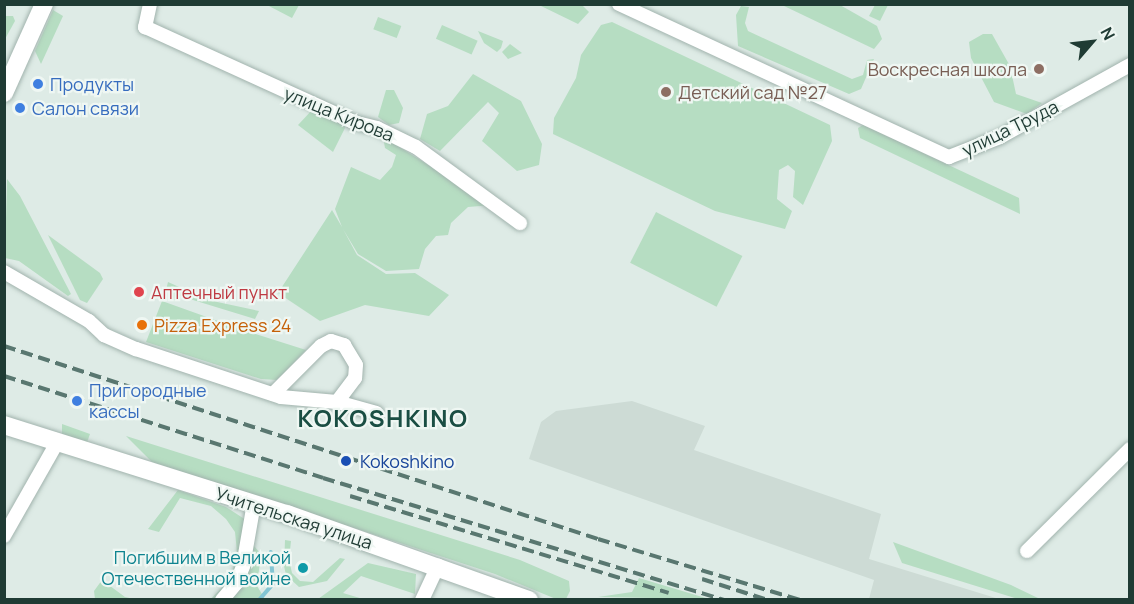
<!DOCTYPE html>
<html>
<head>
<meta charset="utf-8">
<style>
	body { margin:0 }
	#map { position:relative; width:1134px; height:604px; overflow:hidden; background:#deebe6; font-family:Manrope,sans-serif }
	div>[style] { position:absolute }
	.built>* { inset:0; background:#cddbd5 }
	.green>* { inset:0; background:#b6ddc2; transform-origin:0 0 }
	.stream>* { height:4px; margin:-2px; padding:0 2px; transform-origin:2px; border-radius:2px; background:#83c5d3 }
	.roads { filter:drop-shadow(0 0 2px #a1b3ad) drop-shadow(0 0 2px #a1b3ad) }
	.street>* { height:14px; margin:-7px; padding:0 7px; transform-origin:7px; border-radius:7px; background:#fff }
	.secondary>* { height:18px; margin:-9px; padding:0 9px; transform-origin:9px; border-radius:9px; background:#fff }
	.rail>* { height:4px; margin-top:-2px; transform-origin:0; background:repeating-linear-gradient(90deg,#597770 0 12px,transparent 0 18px) }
	.dots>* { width:16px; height:16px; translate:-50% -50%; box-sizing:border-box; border:3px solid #eff7f3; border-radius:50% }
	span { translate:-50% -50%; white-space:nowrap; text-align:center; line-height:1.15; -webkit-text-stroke:4.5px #eff7f3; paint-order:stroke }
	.education-label { font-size:18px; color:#785e54 }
	.right { translate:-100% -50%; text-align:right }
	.left { translate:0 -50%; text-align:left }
	.shop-label { font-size:18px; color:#366cbe }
	.street-label { font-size:18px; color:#1f3b34 }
	.health-label { font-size:18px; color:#be3a42 }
	.food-label { font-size:18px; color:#c56008 }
	.transit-label { font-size:18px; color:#164399 }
	.culture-label { font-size:18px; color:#0d838f }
	.district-label { font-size:24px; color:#1a4e43; font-weight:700; letter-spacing:1.5px }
	.frame { position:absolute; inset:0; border:6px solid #1f3b34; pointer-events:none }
	.north { position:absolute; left:1062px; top:12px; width:60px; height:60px; -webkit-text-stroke:4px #eff7f3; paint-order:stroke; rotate:62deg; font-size:16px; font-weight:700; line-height:24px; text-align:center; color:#1f3b34 }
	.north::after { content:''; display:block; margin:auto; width:21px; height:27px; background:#1f3b34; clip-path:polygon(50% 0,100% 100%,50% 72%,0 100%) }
</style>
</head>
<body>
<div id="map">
	<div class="built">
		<div style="clip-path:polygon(632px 401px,705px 426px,694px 450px,881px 514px,869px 559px,999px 599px,869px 599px,874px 580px,529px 459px,541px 422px,556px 411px)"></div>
	</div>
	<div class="green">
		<div style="clip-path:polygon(267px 5px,299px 5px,292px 18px)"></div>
		<div style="clip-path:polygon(539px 5px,582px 5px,589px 12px,578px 24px)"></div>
		<div style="clip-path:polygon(782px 5px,840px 5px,877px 26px,882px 39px,874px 49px)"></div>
		<div style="clip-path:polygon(875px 5px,888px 5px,880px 21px,869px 16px)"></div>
		<div style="clip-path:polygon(741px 6px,749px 7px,745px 23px,748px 31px,852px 79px,863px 75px,867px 60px,874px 59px,861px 89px,849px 94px,738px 46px,736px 15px)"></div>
		<div style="clip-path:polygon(53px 10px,63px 16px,41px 64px,35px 51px)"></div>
		<div style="clip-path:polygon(5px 16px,13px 16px,15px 21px,5px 39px)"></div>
		<div style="left:378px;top:17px;width:25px;height:13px;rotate:21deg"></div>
		<div style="clip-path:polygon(612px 22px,830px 125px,832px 141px,803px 205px,793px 197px,795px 171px,788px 165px,779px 170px,777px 199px,792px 211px,785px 229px,715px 211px,553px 134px,554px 118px,576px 78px,581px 55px,601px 25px)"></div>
		<div style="left:442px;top:25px;width:39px;height:15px;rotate:24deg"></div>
		<div style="clip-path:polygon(478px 31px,503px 41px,501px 48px,497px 52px,484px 43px)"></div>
		<div style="clip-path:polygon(983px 34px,992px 34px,1010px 66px,1016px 94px,1042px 103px,1027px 114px,994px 102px,971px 58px,969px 42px)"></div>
		<div style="clip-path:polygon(510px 44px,522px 53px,508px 59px,502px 52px)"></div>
		<div style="clip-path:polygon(473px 74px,521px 101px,542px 144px,539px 165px,517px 171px,482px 141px,499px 113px,488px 102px,440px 151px,420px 139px,427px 114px,448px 106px)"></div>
		<div style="clip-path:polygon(386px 90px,394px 90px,403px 108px,399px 123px,389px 125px,378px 117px)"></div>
		<div style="clip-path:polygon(313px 109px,344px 123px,345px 128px,333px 152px,298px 125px)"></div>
		<div style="clip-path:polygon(863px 125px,1019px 198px,1020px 214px,860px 138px,858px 128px)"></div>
		<div style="clip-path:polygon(383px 137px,493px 205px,468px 207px,451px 223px,448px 235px,436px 236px,425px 249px,419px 269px,386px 271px,358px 254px,343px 229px,357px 255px,386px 274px,415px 273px,449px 295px,429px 316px,365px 305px,320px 321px,278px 293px,332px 210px,342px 227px,335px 209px,351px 167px,380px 180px,392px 167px,396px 155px,385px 148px)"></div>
		<div style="clip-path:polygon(7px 179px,20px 196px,71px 294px,68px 296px,19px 261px,5px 258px)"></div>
		<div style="left:656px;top:212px;width:97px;height:57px;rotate:27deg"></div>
		<div style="clip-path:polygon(48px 235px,100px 273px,103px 279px,87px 303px,80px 300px)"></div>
		<div style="clip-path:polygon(168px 282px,208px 300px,259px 311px,255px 319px,180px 296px,175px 301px,166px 290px)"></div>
		<div style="clip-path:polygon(162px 301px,246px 331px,306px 350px,277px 380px,261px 379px,146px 342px)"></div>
		<div style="clip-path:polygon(62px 424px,90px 434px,86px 445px,62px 434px)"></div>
		<div style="clip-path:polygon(126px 436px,520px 560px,569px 581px,570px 591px,566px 599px,556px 599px,495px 574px,152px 462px)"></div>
		<div style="clip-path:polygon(178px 490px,226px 507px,246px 520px,242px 532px,261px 554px,257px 586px,265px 599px,211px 599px,231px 578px,237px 552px,235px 532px,226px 519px,211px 506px,180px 498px,159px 532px,148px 529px)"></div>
		<div style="clip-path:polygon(285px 540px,291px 541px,289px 560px,292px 573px,300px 581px,313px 582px,340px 558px,345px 559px,327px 581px,299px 587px,286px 575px,284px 566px)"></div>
		<div style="clip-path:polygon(893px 542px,1011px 585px,1040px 599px,1018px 599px,902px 563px)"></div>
		<div style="clip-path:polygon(368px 563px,416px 574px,415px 594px,361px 576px,343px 593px,363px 599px,318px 599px)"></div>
		<div style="clip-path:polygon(639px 578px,709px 599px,598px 597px,632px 592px)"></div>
		<div style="clip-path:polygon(102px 580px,125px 597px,134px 599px,95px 599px,94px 591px)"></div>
	</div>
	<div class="stream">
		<div style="left:259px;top:600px;width:21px;rotate:-49deg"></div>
		<div style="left:273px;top:584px;width:32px;rotate:-94deg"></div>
	</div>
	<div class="roads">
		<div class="street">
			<div style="left:150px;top:4px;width:24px;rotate:102deg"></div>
			<div style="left:145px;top:27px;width:229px;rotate:24.5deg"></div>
			<div style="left:353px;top:122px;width:25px;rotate:14deg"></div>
			<div style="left:377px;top:128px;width:43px;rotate:26deg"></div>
			<div style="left:416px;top:147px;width:129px;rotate:36.2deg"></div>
			<div style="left:619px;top:4px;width:364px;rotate:24.9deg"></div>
			<div style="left:949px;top:157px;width:55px;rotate:-21.4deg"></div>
			<div style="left:1000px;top:137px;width:149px;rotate:-29deg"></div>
			<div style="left:4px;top:272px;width:98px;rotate:30deg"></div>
			<div style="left:89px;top:321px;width:21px;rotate:43deg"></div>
			<div style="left:104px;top:335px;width:35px;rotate:24deg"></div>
			<div style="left:136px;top:349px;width:153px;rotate:18.3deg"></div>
			<div style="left:281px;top:397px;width:56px;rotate:5.1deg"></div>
			<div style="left:337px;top:402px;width:41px;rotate:15.4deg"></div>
			<div style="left:273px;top:394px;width:68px;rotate:-45deg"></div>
			<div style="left:321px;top:346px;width:11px;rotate:-27deg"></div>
			<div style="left:331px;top:341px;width:14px;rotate:17deg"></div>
			<div style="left:344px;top:345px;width:23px;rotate:59deg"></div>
			<div style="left:356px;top:365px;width:13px;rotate:94deg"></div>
			<div style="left:355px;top:378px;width:30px;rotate:127deg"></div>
			<div style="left:4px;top:536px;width:109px;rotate:-60.4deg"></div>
			<div style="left:1027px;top:551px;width:145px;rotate:-44.7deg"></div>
			<div style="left:222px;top:600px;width:23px;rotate:-50deg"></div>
			<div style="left:237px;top:582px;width:17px;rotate:-69deg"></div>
			<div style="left:243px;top:566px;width:64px;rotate:-80.1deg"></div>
			<div style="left:422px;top:600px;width:38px;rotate:-65deg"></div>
		</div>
		<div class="secondary">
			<div style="left:4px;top:93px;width:98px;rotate:-65.8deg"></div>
			<div style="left:4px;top:425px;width:297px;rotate:17.5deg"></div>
			<div style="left:287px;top:514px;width:257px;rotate:19.6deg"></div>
		</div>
	</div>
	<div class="rail">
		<div style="left:4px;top:346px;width:625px;rotate:18deg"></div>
		<div style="left:598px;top:539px;width:211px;rotate:16.8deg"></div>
		<div style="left:4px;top:376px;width:335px;rotate:17.7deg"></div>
		<div style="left:323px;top:478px;width:419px;rotate:16.9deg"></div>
		<div style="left:350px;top:496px;width:333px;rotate:16.9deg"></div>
		<div style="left:702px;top:579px;width:69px;rotate:17.7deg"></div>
	</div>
	<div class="dots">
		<div style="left:1039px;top:69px;background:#8d6e63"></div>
		<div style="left:38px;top:84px;background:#3f7fe0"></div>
		<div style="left:666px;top:92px;background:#8d6e63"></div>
		<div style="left:20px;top:108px;background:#3f7fe0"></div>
		<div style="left:139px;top:292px;background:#e0444e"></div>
		<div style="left:142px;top:325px;background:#e8710a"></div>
		<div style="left:77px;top:401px;background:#3f7fe0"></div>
		<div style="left:346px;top:461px;background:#1a4fb4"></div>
		<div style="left:303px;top:568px;background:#0f9aa8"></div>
	</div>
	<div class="education-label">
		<span class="right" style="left:1027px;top:69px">Воскресная школа</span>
		<span class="left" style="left:678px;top:92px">Детский сад №27</span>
	</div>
	<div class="shop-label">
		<span class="left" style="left:50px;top:84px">Продукты</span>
		<span class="left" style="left:32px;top:108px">Салон связи</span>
		<span class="left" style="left:89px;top:401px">Пригородные<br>кассы</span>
	</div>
	<div class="street-label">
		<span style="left:339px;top:114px;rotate:22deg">улица Кирова</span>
		<span style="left:1010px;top:128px;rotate:-26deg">улица Труда</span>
		<span style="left:294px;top:518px;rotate:18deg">Учительская улица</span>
	</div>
	<div class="health-label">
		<span class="left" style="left:151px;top:292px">Аптечный пункт</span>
	</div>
	<div class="food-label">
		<span class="left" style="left:154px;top:325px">Pizza Express 24</span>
	</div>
	<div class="transit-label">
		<span class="left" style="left:360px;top:461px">Kokoshkino</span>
	</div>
	<div class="culture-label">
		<span class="right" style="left:291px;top:568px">Погибшим в Великой<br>Отечественной войне</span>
	</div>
	<div class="district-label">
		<span style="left:383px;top:418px">KOKOSHKINO</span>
	</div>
	<div class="frame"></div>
	<div class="north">N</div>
</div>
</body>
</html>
